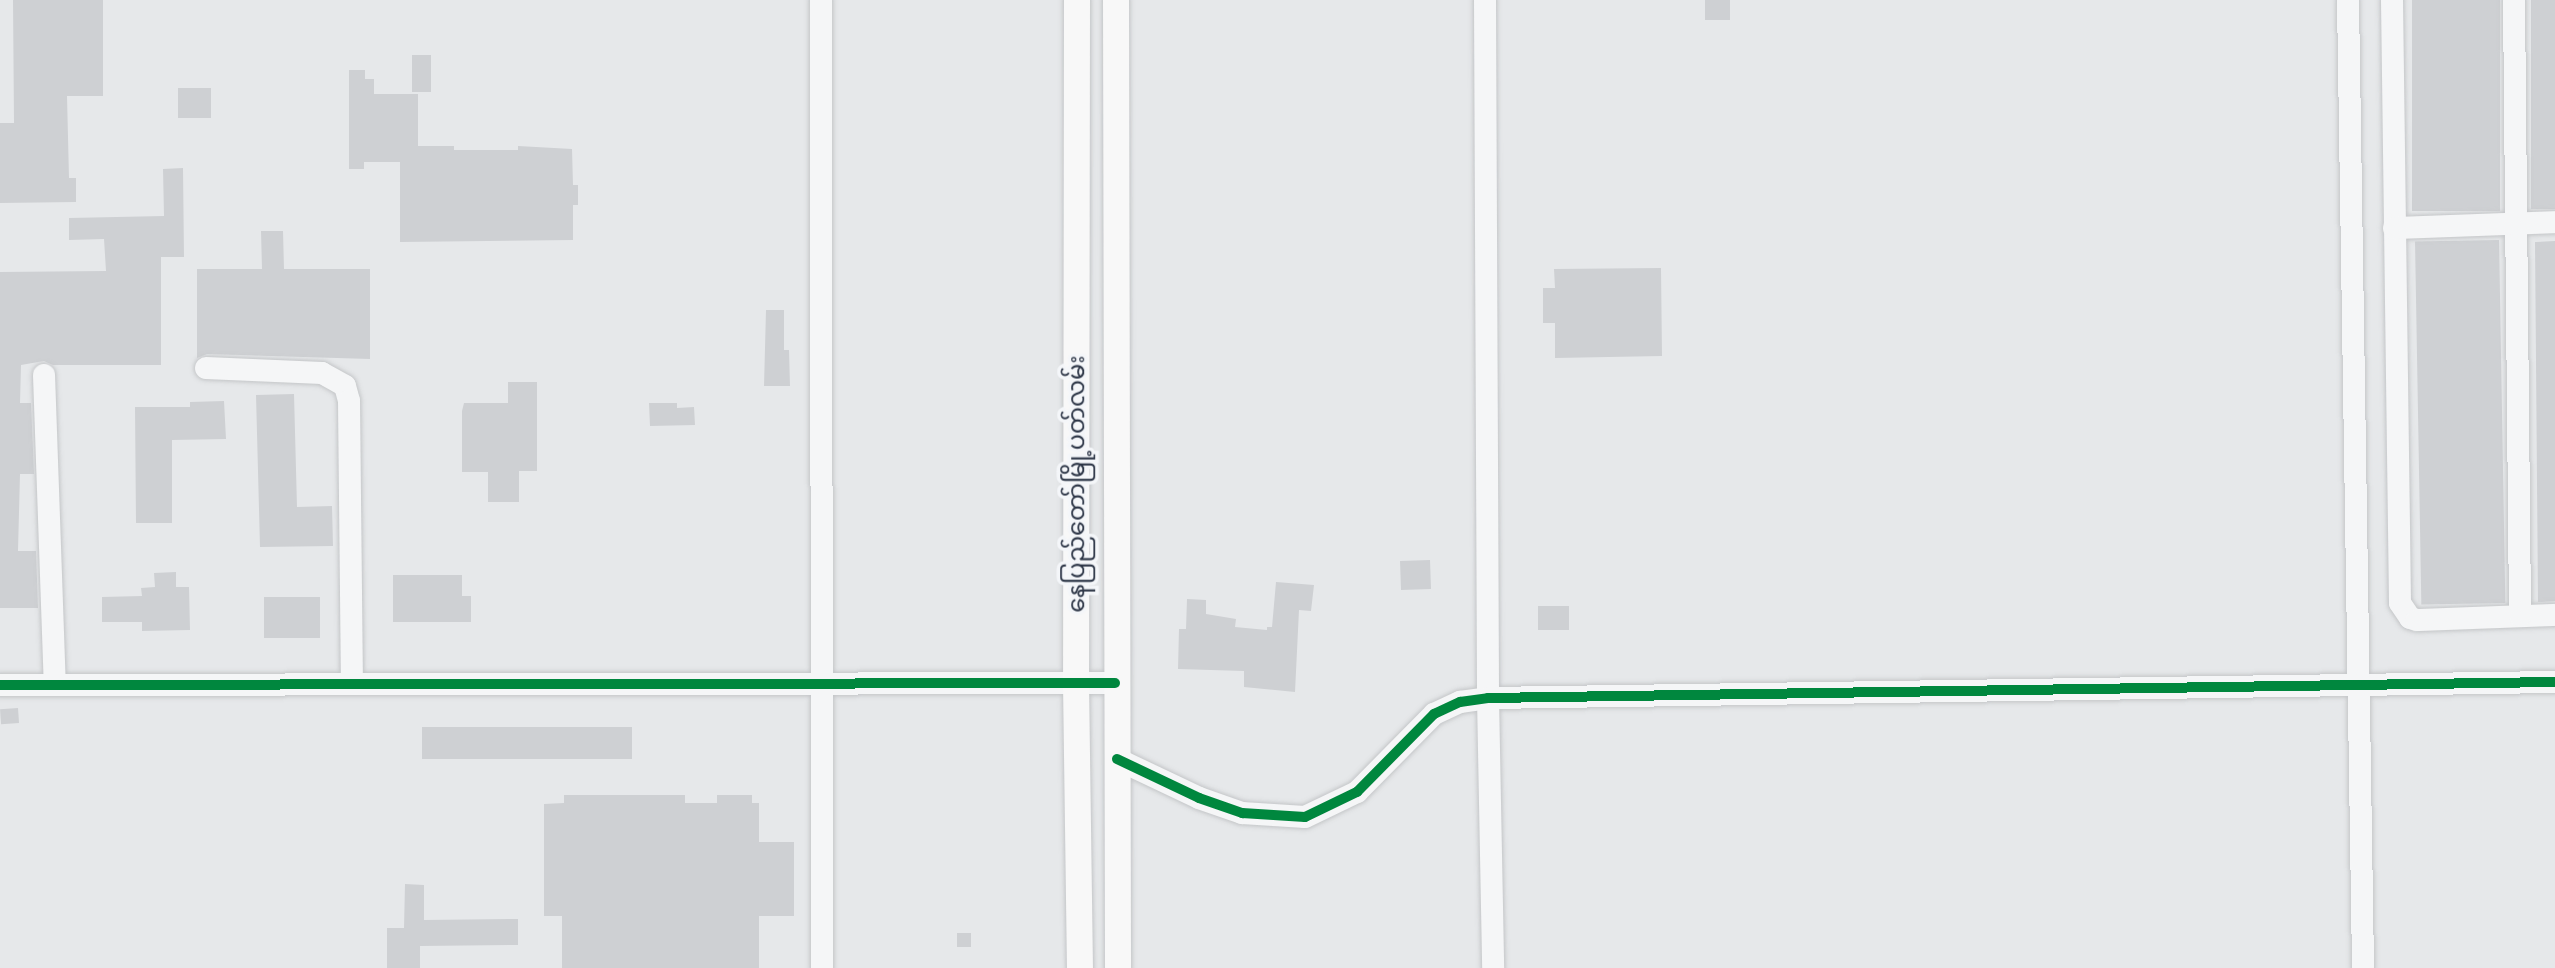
<!DOCTYPE html>
<html>
<head>
<meta charset="utf-8">
<style>
	body { margin:0 }
	#map { position:relative; width:2555px; height:968px; overflow:hidden; background:#e6e8ea; font-family:"PT Sans","Noto Sans Myanmar",sans-serif }
	div>[style] { position:absolute }
	.building>* { inset:0; background:#ced0d3; transform-origin:0 0 }
	.roads { filter:drop-shadow(0 0 2px #c4c6c8) drop-shadow(0 0 2px #c4c6c8) }
	.minor>* { height:22px; margin:-11px; padding:0 11px; transform-origin:11px; border-radius:11px; background:#f5f6f7 }
	.major>* { height:26px; margin:-13px; padding:0 13px; transform-origin:13px; border-radius:13px; background:#f8f8f8 }
	.cycleway>* { height:10px; margin:-5px; padding:0 5px; transform-origin:5px; border-radius:5px; background:#00873e }
	span { translate:-50% -50%; white-space:nowrap; text-align:center; line-height:1.15; -webkit-text-stroke:7px #f4f6f9; paint-order:stroke }
	.street-label { font-size:24px; color:#2b3445 }
</style>
</head>
<body>
<div id="map">
	<div class="building">
		<div style="clip-path:polygon(13px 0,103px 0,103px 96px,67px 96px,69px 178px,76px 178px,76px 202px,0 203px,0 123px,14px 123px)"></div>
		<div style="left:1705px;top:0;width:25px;height:20px"></div>
		<div style="left:2412px;top:0;width:88px;height:211px"></div>
		<div style="left:2531px;top:0;width:24px;height:209px"></div>
		<div style="left:412px;top:55px;width:19px;height:37px"></div>
		<div style="clip-path:polygon(349px 70px,365px 70px,365px 79px,374px 79px,374px 94px,418px 94px,418px 146px,454px 146px,454px 150px,518px 150px,518px 146px,572px 149px,573px 185px,578px 185px,578px 205px,573px 205px,573px 240px,400px 242px,400px 162px,364px 162px,364px 169px,349px 169px)"></div>
		<div style="left:178px;top:88px;width:33px;height:30px"></div>
		<div style="clip-path:polygon(183px 168px,184px 257px,161px 257px,161px 365px,53px 365px,44px 361px,21px 365px,20px 403px,31px 403px,34px 474px,20px 474px,18px 551px,36px 551px,38px 608px,0 608px,0 272px,106px 271px,104px 239px,69px 240px,69px 218px,164px 216px,163px 169px)"></div>
		<div style="clip-path:polygon(261px 231px,283px 231px,284px 269px,370px 269px,370px 359px,207px 354px,197px 358px,197px 269px,262px 269px)"></div>
		<div style="left:2499px;top:240px;width:363px;height:84px;rotate:89deg"></div>
		<div style="clip-path:polygon(2555px 241px,2555px 601px,2538px 602px,2535px 242px)"></div>
		<div style="clip-path:polygon(1661px 268px,1662px 356px,1555px 358px,1555px 323px,1543px 323px,1543px 288px,1555px 288px,1554px 269px)"></div>
		<div style="clip-path:polygon(766px 310px,784px 310px,784px 350px,789px 350px,790px 386px,764px 386px)"></div>
		<div style="clip-path:polygon(508px 382px,537px 382px,537px 471px,519px 471px,519px 502px,488px 502px,488px 472px,462px 472px,462px 411px,464px 403px,508px 403px)"></div>
		<div style="clip-path:polygon(294px 394px,297px 507px,332px 506px,333px 546px,260px 547px,256px 395px)"></div>
		<div style="clip-path:polygon(224px 401px,226px 439px,172px 440px,172px 523px,136px 523px,135px 407px,190px 407px,190px 402px)"></div>
		<div style="clip-path:polygon(649px 403px,677px 403px,677px 408px,694px 407px,695px 425px,650px 426px)"></div>
		<div style="left:1430px;top:560px;width:29px;height:30px;rotate:88deg"></div>
		<div style="clip-path:polygon(176px 572px,176px 587px,189px 587px,190px 630px,142px 631px,142px 622px,102px 622px,102px 597px,142px 596px,141px 588px,155px 587px,154px 573px)"></div>
		<div style="clip-path:polygon(393px 575px,462px 575px,462px 596px,471px 596px,471px 622px,393px 622px)"></div>
		<div style="clip-path:polygon(1276px 582px,1314px 585px,1311px 611px,1299px 610px,1295px 692px,1244px 687px,1244px 671px,1178px 669px,1179px 629px,1186px 629px,1187px 599px,1206px 600px,1206px 614px,1236px 619px,1235px 627px,1267px 630px,1267px 627px,1272px 627px)"></div>
		<div style="left:264px;top:597px;width:56px;height:41px"></div>
		<div style="left:1569px;top:606px;width:24px;height:31px;rotate:90deg"></div>
		<div style="left:18px;top:708px;width:15px;height:18px;rotate:86deg"></div>
		<div style="left:422px;top:727px;width:210px;height:32px"></div>
		<div style="clip-path:polygon(564px 795px,685px 795px,685px 803px,717px 803px,717px 795px,752px 795px,752px 803px,759px 803px,759px 842px,794px 842px,794px 916px,759px 916px,759px 968px,562px 968px,562px 916px,544px 916px,544px 804px,564px 803px)"></div>
		<div style="clip-path:polygon(405px 884px,424px 885px,424px 920px,518px 919px,518px 945px,420px 946px,420px 968px,387px 968px,387px 928px,404px 928px)"></div>
		<div style="left:957px;top:933px;width:14px;height:14px"></div>
	</div>
	<div class="roads">
		<div class="minor">
			<div style="left:821px;top:0;width:968px;rotate:89.94deg"></div>
			<div style="left:1485px;top:0;width:698px;rotate:89.75deg"></div>
			<div style="left:1488px;top:698px;width:270px;rotate:88.9deg"></div>
			<div style="left:2348px;top:0;width:968px;rotate:89.11deg"></div>
			<div style="left:2392px;top:0;width:603px;rotate:89.24deg"></div>
			<div style="left:2400px;top:603px;width:18px;rotate:56deg"></div>
			<div style="left:2410px;top:618px;width:7px;rotate:16deg"></div>
			<div style="left:2417px;top:620px;width:138px;rotate:-2.1deg"></div>
			<div style="left:2514px;top:0;width:616px;rotate:89.44deg"></div>
			<div style="left:2394px;top:228px;width:161px;rotate:-2.1deg"></div>
			<div style="left:206px;top:368px;width:116px;rotate:2.5deg"></div>
			<div style="left:322px;top:373px;width:26px;rotate:29deg"></div>
			<div style="left:345px;top:386px;width:16px;rotate:75deg"></div>
			<div style="left:349px;top:401px;width:282px;rotate:89.4deg"></div>
			<div style="left:44px;top:375px;width:310px;rotate:88deg"></div>
			<div style="left:0;top:685px;width:1115px;rotate:-0.1deg"></div>
			<div style="left:1117px;top:759px;width:91px;rotate:25.4deg"></div>
			<div style="left:1199px;top:798px;width:46px;rotate:19.2deg"></div>
			<div style="left:1242px;top:813px;width:63px;rotate:3.6deg"></div>
			<div style="left:1305px;top:817px;width:58px;rotate:-25.7deg"></div>
			<div style="left:1357px;top:792px;width:110px;rotate:-45.4deg"></div>
			<div style="left:1434px;top:714px;width:29px;rotate:-25deg"></div>
			<div style="left:1460px;top:702px;width:28px;rotate:-8deg"></div>
			<div style="left:1488px;top:698px;width:1067px;rotate:-0.86deg"></div>
		</div>
		<div class="major">
			<div style="left:1077px;top:0;width:683px;rotate:90.08deg"></div>
			<div style="left:1076px;top:683px;width:285px;rotate:89.2deg"></div>
			<div style="left:1116px;top:0;width:968px;rotate:89.88deg"></div>
		</div>
	</div>
	<div class="cycleway">
		<div style="left:0;top:685px;width:1115px;rotate:-0.1deg"></div>
		<div style="left:1117px;top:759px;width:91px;rotate:25.4deg"></div>
		<div style="left:1199px;top:798px;width:46px;rotate:19.2deg"></div>
		<div style="left:1242px;top:813px;width:63px;rotate:3.6deg"></div>
		<div style="left:1305px;top:817px;width:58px;rotate:-25.7deg"></div>
		<div style="left:1357px;top:792px;width:110px;rotate:-45.4deg"></div>
		<div style="left:1434px;top:714px;width:29px;rotate:-25deg"></div>
		<div style="left:1460px;top:702px;width:28px;rotate:-8deg"></div>
		<div style="left:1488px;top:698px;width:1067px;rotate:-0.86deg"></div>
	</div>
	<div class="street-label">
		<span style="left:1076px;top:484px;rotate:-90deg">နေပြည်တော်မြို့ပတ်လမ်း</span>
	</div>
</div>
</body>
</html>
